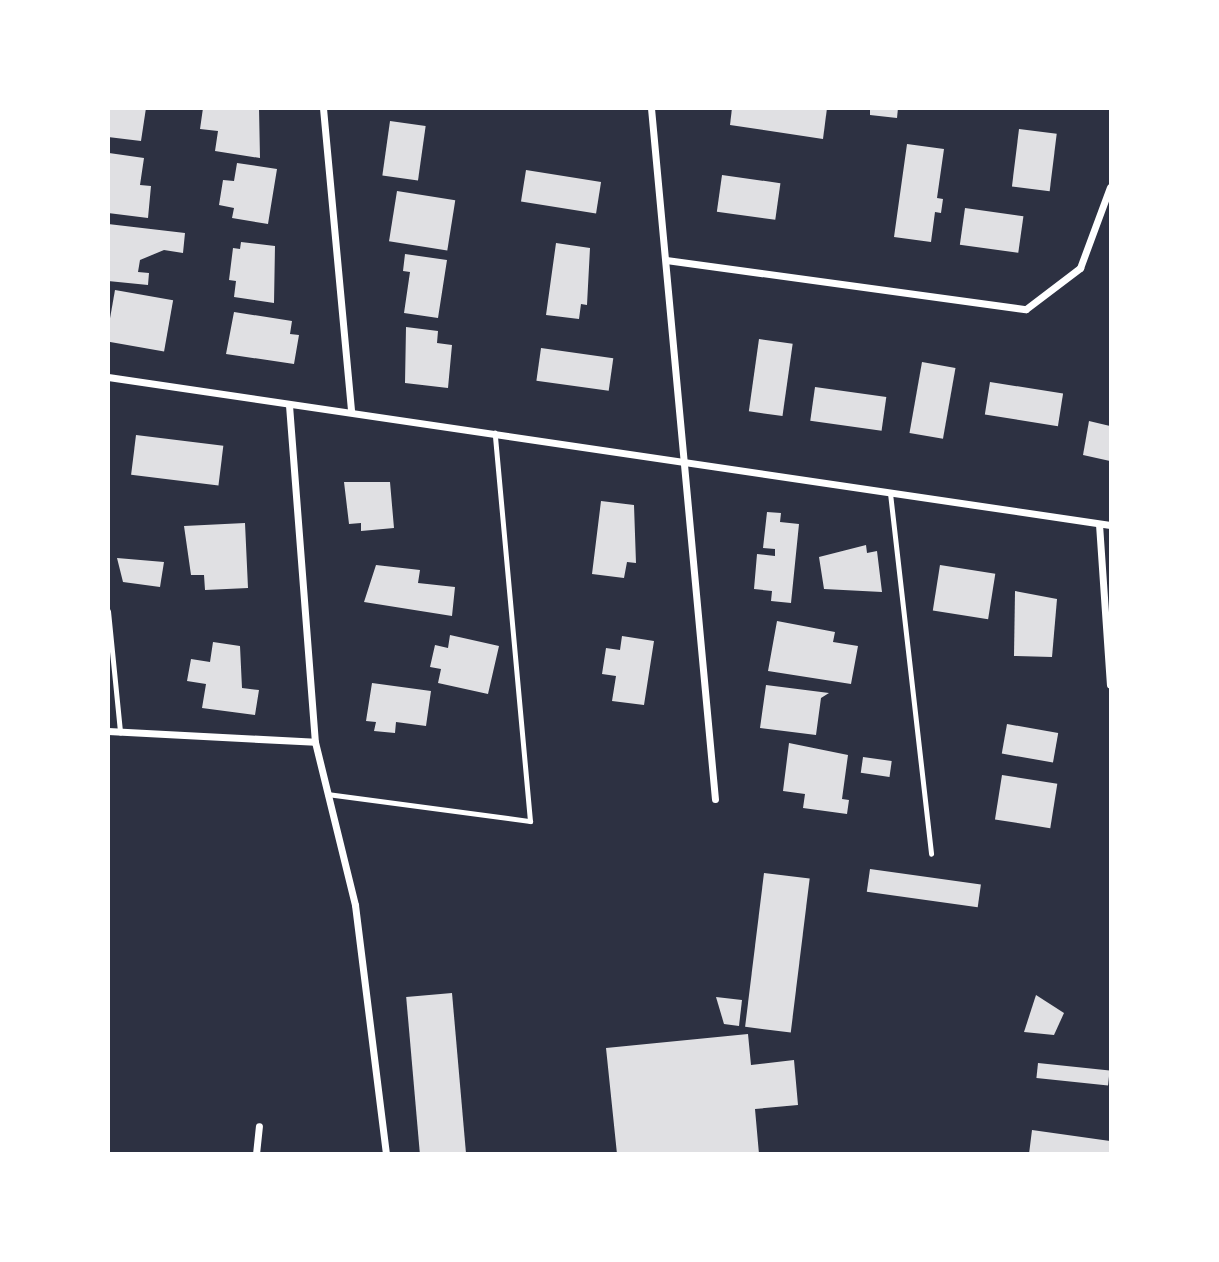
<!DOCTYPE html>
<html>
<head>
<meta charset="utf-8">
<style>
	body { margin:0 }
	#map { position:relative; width:1219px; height:1262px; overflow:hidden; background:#2d3142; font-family:"Titillium Web",sans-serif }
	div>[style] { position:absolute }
	.building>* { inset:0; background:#e0e0e3; transform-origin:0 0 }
	.service>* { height:5px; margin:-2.5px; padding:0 2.5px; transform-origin:2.5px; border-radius:2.5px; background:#fff }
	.minor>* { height:7px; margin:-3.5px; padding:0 3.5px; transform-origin:3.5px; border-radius:3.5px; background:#fff }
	span { translate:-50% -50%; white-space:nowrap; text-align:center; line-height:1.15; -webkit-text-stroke:7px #fff; paint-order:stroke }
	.frame { position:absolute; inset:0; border:110px solid #fff; pointer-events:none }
</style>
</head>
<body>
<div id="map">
	<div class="building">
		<div style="clip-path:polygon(108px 108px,146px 108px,141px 141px,108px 137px)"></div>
		<div style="clip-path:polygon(203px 108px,259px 108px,260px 158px,215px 151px,218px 131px,200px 129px)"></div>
		<div style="clip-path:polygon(732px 108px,827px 108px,823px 139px,730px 125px)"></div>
		<div style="clip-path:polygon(870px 108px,898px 108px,897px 118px,870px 115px)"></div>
		<div style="left:390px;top:121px;width:36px;height:55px;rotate:8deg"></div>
		<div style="left:1019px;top:129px;width:38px;height:58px;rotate:7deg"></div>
		<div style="clip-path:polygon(907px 144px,944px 149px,937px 198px,943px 199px,941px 213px,935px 212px,931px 242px,894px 237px)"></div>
		<div style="clip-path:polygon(109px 153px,144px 158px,140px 185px,151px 186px,148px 218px,108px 213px)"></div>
		<div style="clip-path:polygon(237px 163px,277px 169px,268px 224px,232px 218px,234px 208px,219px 205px,223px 180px,234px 181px)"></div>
		<div style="left:526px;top:170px;width:76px;height:32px;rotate:9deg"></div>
		<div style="left:722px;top:175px;width:59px;height:37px;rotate:8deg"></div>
		<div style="left:397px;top:191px;width:59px;height:51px;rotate:9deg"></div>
		<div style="left:965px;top:208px;width:59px;height:37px;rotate:8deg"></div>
		<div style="clip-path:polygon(108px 224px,185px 233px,183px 253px,164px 250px,140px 260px,138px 272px,149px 273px,148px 285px,108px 281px)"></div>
		<div style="clip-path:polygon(241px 242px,275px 246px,274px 303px,234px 297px,236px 281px,229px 280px,233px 248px,240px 249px)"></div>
		<div style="clip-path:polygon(556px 243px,590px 248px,587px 305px,581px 304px,579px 319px,546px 315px)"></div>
		<div style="clip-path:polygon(405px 254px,447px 260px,438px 318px,404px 313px,410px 272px,403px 271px)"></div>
		<div style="left:115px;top:290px;width:59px;height:52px;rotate:10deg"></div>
		<div style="clip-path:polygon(234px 312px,292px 321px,290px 334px,299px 335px,294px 364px,226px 354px)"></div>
		<div style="clip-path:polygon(406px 327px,438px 331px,437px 343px,452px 345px,448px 388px,405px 383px)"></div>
		<div style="left:759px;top:339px;width:34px;height:73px;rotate:8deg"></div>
		<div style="left:541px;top:348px;width:73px;height:33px;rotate:8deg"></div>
		<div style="left:922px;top:362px;width:34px;height:72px;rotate:10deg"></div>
		<div style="left:990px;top:382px;width:74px;height:33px;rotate:9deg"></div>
		<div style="left:815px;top:387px;width:72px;height:34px;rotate:8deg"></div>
		<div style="clip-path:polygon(1089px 421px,1110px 426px,1110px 461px,1083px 455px)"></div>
		<div style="left:136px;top:435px;width:88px;height:40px;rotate:7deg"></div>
		<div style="clip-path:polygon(344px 482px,390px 482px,394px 528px,361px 531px,361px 523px,349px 524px)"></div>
		<div style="clip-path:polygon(601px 501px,634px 505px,636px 563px,627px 562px,624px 578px,592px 574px)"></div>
		<div style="clip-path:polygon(767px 512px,781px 513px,780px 522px,799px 524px,791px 603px,771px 601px,772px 591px,754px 589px,757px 554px,775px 556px,775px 549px,763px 548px)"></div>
		<div style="clip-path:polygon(245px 523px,248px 588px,205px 590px,204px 575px,191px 575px,184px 526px)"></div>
		<div style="clip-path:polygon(866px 545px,867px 553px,877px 551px,882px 592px,824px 589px,819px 557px)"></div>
		<div style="clip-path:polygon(117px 558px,164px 562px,160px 587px,123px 582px)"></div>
		<div style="clip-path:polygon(376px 565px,420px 570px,418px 583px,455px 587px,452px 616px,364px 602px)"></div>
		<div style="left:940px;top:565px;width:56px;height:46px;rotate:9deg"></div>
		<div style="clip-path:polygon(1015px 591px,1057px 599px,1052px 657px,1014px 656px)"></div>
		<div style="clip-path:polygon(777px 621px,835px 632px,833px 642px,858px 646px,851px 684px,768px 671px)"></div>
		<div style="clip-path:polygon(450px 635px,499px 646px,488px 694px,438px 683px,441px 669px,430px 667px,435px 645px,448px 648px)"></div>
		<div style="clip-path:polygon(622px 636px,654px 641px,644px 705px,612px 701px,616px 676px,602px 674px,606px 648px,620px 650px)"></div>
		<div style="clip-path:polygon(213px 642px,240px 646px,242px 688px,259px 690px,255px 715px,202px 708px,206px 684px,187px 681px,191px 659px,210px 662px)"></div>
		<div style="clip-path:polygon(372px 683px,431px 691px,426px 726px,396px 722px,395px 733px,374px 731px,376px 722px,366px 721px)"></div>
		<div style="clip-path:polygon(766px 685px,829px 693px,821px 698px,816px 735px,760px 728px)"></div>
		<div style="left:1007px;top:724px;width:52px;height:30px;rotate:10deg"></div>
		<div style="clip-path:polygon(789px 743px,848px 755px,842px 799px,849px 800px,847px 814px,803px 808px,805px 794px,783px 791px)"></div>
		<div style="left:863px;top:757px;width:29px;height:16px;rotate:8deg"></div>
		<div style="left:1002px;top:775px;width:56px;height:45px;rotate:9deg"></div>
		<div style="left:870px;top:869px;width:112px;height:23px;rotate:8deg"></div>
		<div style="left:764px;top:873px;width:46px;height:155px;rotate:7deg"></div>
		<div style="left:452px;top:993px;width:162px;height:46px;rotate:85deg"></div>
		<div style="clip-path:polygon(1036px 995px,1064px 1013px,1054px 1035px,1024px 1032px)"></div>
		<div style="clip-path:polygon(716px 997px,742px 1000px,739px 1026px,724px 1024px)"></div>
		<div style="clip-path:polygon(748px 1034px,751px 1065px,794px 1060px,798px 1105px,755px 1109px,759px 1154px,617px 1154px,606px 1048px)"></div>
		<div style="left:1038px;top:1063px;width:72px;height:15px;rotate:6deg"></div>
		<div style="clip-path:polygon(1032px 1130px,1110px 1141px,1110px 1154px,1029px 1154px)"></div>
	</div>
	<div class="service">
		<div style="left:890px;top:493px;width:363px;rotate:83.5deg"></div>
		<div style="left:108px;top:611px;width:122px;rotate:84.3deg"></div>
		<div style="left:327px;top:794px;width:205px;rotate:7.6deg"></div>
		<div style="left:530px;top:821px;width:390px;rotate:-95.2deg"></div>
	</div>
	<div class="minor">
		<div style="left:323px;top:108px;width:304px;rotate:84.7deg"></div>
		<div style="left:651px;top:108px;width:694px;rotate:84.71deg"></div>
		<div style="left:666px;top:260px;width:363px;rotate:7.8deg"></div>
		<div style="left:1026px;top:309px;width:68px;rotate:-37.2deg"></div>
		<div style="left:1080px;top:268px;width:86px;rotate:-69.7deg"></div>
		<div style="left:108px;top:377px;width:1013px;rotate:8.4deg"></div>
		<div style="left:289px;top:405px;width:338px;rotate:85.6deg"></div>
		<div style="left:315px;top:742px;width:168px;rotate:76.2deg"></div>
		<div style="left:355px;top:905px;width:251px;rotate:82.9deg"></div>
		<div style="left:1099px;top:524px;width:161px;rotate:86.1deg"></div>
		<div style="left:108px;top:731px;width:207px;rotate:3deg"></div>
		<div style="left:256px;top:1154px;width:28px;rotate:-84deg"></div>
	</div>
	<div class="frame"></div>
</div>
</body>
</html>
